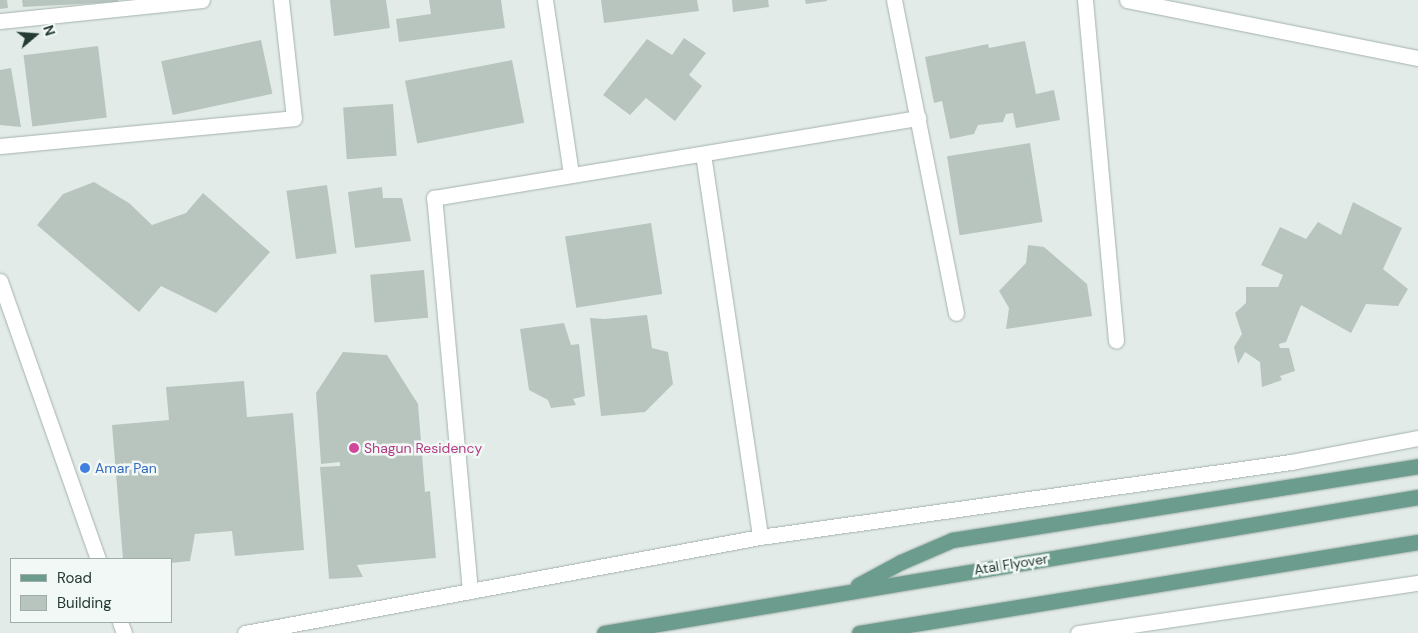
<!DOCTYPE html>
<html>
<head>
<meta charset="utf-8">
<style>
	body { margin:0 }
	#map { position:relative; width:1418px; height:633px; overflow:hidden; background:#e2ebe7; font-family:"DM Sans",sans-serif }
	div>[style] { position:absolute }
	.building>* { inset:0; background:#b8c5bf; transform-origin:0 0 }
	.roads { filter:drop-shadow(0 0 1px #a5b2ad) drop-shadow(0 0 1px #a5b2ad) }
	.minor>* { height:15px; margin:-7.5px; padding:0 7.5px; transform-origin:7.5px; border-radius:7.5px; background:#fff }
	.major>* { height:15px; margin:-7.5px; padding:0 7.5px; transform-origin:7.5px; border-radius:7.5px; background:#6b9c8e }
	.dots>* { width:14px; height:14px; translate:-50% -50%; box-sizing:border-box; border:2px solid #f2f8f5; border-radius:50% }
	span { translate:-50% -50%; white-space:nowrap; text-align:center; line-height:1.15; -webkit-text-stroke:5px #f2f8f5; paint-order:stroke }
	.hotel-label { font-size:14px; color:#b23c85 }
	.left { translate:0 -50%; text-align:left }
	.shop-label { font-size:14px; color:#366cbe }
	.street-label { font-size:14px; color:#243a33 }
	.legend { position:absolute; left:10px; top:558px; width:162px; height:65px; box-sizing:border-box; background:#f2f8f5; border:1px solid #a0aca7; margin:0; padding:6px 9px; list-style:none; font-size:15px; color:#243a33 }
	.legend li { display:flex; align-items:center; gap:10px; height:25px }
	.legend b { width:25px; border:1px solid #a0aca7 }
	.north { position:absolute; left:10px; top:10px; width:50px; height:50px; -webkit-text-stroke:4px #f2f8f5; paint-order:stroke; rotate:72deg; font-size:14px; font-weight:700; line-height:20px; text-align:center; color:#243a33 }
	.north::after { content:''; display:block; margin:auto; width:18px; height:22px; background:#243a33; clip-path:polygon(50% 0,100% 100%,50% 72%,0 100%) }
</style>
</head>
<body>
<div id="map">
	<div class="building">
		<div style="clip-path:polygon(0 0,7px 0,8px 8px,0 9px)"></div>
		<div style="clip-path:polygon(22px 0,118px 0,118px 2px,23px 7px)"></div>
		<div style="clip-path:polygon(330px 0,386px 0,390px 28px,334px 36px)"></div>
		<div style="clip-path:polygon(429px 0,501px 0,505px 28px,399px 42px,396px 19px,431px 14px)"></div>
		<div style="clip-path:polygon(601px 0,697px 0,699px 11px,604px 23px)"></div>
		<div style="clip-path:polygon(732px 0,768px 0,769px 7px,733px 12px)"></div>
		<div style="clip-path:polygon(805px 0,827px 0,827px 1px,806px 4px)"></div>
		<div style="clip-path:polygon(684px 38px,706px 53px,689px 75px,702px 86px,675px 121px,646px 98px,630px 115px,603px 95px,647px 39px,672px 55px)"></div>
		<div style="left:261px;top:40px;width:55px;height:102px;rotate:78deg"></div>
		<div style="clip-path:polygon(1025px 41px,1036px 94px,1054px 90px,1060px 120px,1016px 128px,1013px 113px,1006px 114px,1003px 122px,978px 125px,974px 134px,950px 139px,942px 101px,934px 103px,925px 57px,988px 44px,989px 48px)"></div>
		<div style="left:98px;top:46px;width:72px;height:75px;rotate:83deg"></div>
		<div style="left:512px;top:60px;width:64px;height:109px;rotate:79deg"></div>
		<div style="clip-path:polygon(11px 68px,21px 127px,0 125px,0 70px)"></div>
		<div style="left:393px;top:104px;width:52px;height:50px;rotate:86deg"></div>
		<div style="left:1030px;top:143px;width:80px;height:84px;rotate:81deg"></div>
		<div style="clip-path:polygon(94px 182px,129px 203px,152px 225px,186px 213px,203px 193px,270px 252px,216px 313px,161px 286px,139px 312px,37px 225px,63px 194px)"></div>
		<div style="left:327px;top:185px;width:69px;height:41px;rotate:82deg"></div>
		<div style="clip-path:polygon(382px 187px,383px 198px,402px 198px,411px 241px,355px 248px,348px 192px)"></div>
		<div style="clip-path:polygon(1353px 202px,1402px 228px,1383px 269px,1408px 289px,1398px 306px,1366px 304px,1351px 333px,1301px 305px,1286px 342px,1279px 344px,1280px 348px,1289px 348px,1295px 371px,1280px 376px,1282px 380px,1262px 387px,1260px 362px,1245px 352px,1238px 364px,1234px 347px,1242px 334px,1235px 313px,1246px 303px,1246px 287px,1278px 287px,1283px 275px,1261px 265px,1280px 227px,1306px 239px,1318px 222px,1341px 235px)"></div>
		<div style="left:651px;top:223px;width:72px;height:87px;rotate:81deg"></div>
		<div style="clip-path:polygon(1028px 245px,1044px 247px,1087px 284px,1092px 316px,1006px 329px,1009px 308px,999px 291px,1026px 263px)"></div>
		<div style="left:424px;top:270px;width:48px;height:54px;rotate:85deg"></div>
		<div style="clip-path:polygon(647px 315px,652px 348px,668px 352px,673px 384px,645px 412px,601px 416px,590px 318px,605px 319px)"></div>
		<div style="clip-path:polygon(564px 323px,571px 345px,579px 344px,585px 396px,573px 399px,576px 405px,551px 408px,548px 400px,529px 390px,520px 329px)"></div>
		<div style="clip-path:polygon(343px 352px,387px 355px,418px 404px,425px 492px,430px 491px,436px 558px,357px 565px,363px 577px,329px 579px,320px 467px,340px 466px,340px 462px,321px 464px,316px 393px)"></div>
		<div style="clip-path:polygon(244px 381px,247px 417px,293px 413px,304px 550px,235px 556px,232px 531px,195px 534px,190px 561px,171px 563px,171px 559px,123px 559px,112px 425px,169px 420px,166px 387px)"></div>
	</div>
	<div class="roads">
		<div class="minor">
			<div style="left:545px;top:0;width:177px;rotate:81.5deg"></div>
			<div style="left:894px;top:0;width:319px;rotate:78.8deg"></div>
			<div style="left:1085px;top:0;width:342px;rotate:84.8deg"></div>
			<div style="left:1127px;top:0;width:297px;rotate:11.3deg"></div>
			<div style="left:0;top:21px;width:203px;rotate:-5.9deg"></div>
			<div style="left:0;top:146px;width:295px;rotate:-5.4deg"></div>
			<div style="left:294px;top:118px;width:119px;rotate:-96.3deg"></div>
			<div style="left:703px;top:154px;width:387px;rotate:81.5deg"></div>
			<div style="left:0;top:281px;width:295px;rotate:70.6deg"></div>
			<div style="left:470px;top:591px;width:395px;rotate:-95.2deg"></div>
			<div style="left:434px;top:198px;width:491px;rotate:-9.4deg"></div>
			<div style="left:120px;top:622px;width:12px;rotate:70deg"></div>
			<div style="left:245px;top:633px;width:524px;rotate:-10.56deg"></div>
			<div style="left:760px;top:537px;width:536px;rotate:-8.04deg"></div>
			<div style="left:1291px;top:462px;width:129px;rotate:-10.7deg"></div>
			<div style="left:1078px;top:633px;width:344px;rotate:-8.4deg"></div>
		</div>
		<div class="major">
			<div style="left:858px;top:585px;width:49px;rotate:-28.1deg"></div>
			<div style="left:901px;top:562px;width:56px;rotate:-23.3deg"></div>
			<div style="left:952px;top:540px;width:472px;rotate:-9deg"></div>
			<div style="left:604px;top:633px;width:825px;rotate:-9.49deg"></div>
			<div style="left:859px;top:633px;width:566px;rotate:-9.25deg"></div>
		</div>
	</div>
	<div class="dots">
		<div style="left:354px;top:448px;background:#d1479c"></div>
		<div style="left:85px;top:468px;background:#3f7fe0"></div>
	</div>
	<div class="hotel-label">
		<span class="left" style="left:364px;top:448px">Shagun Residency</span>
	</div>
	<div class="shop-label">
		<span class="left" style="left:95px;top:468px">Amar Pan</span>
	</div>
	<div class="street-label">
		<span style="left:1011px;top:564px;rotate:-9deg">Atal Flyover</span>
	</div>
	<ul class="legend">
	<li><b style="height:6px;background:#6b9c8e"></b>Road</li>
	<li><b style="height:14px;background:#b8c5bf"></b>Building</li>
	</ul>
	<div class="north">N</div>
</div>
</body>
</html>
